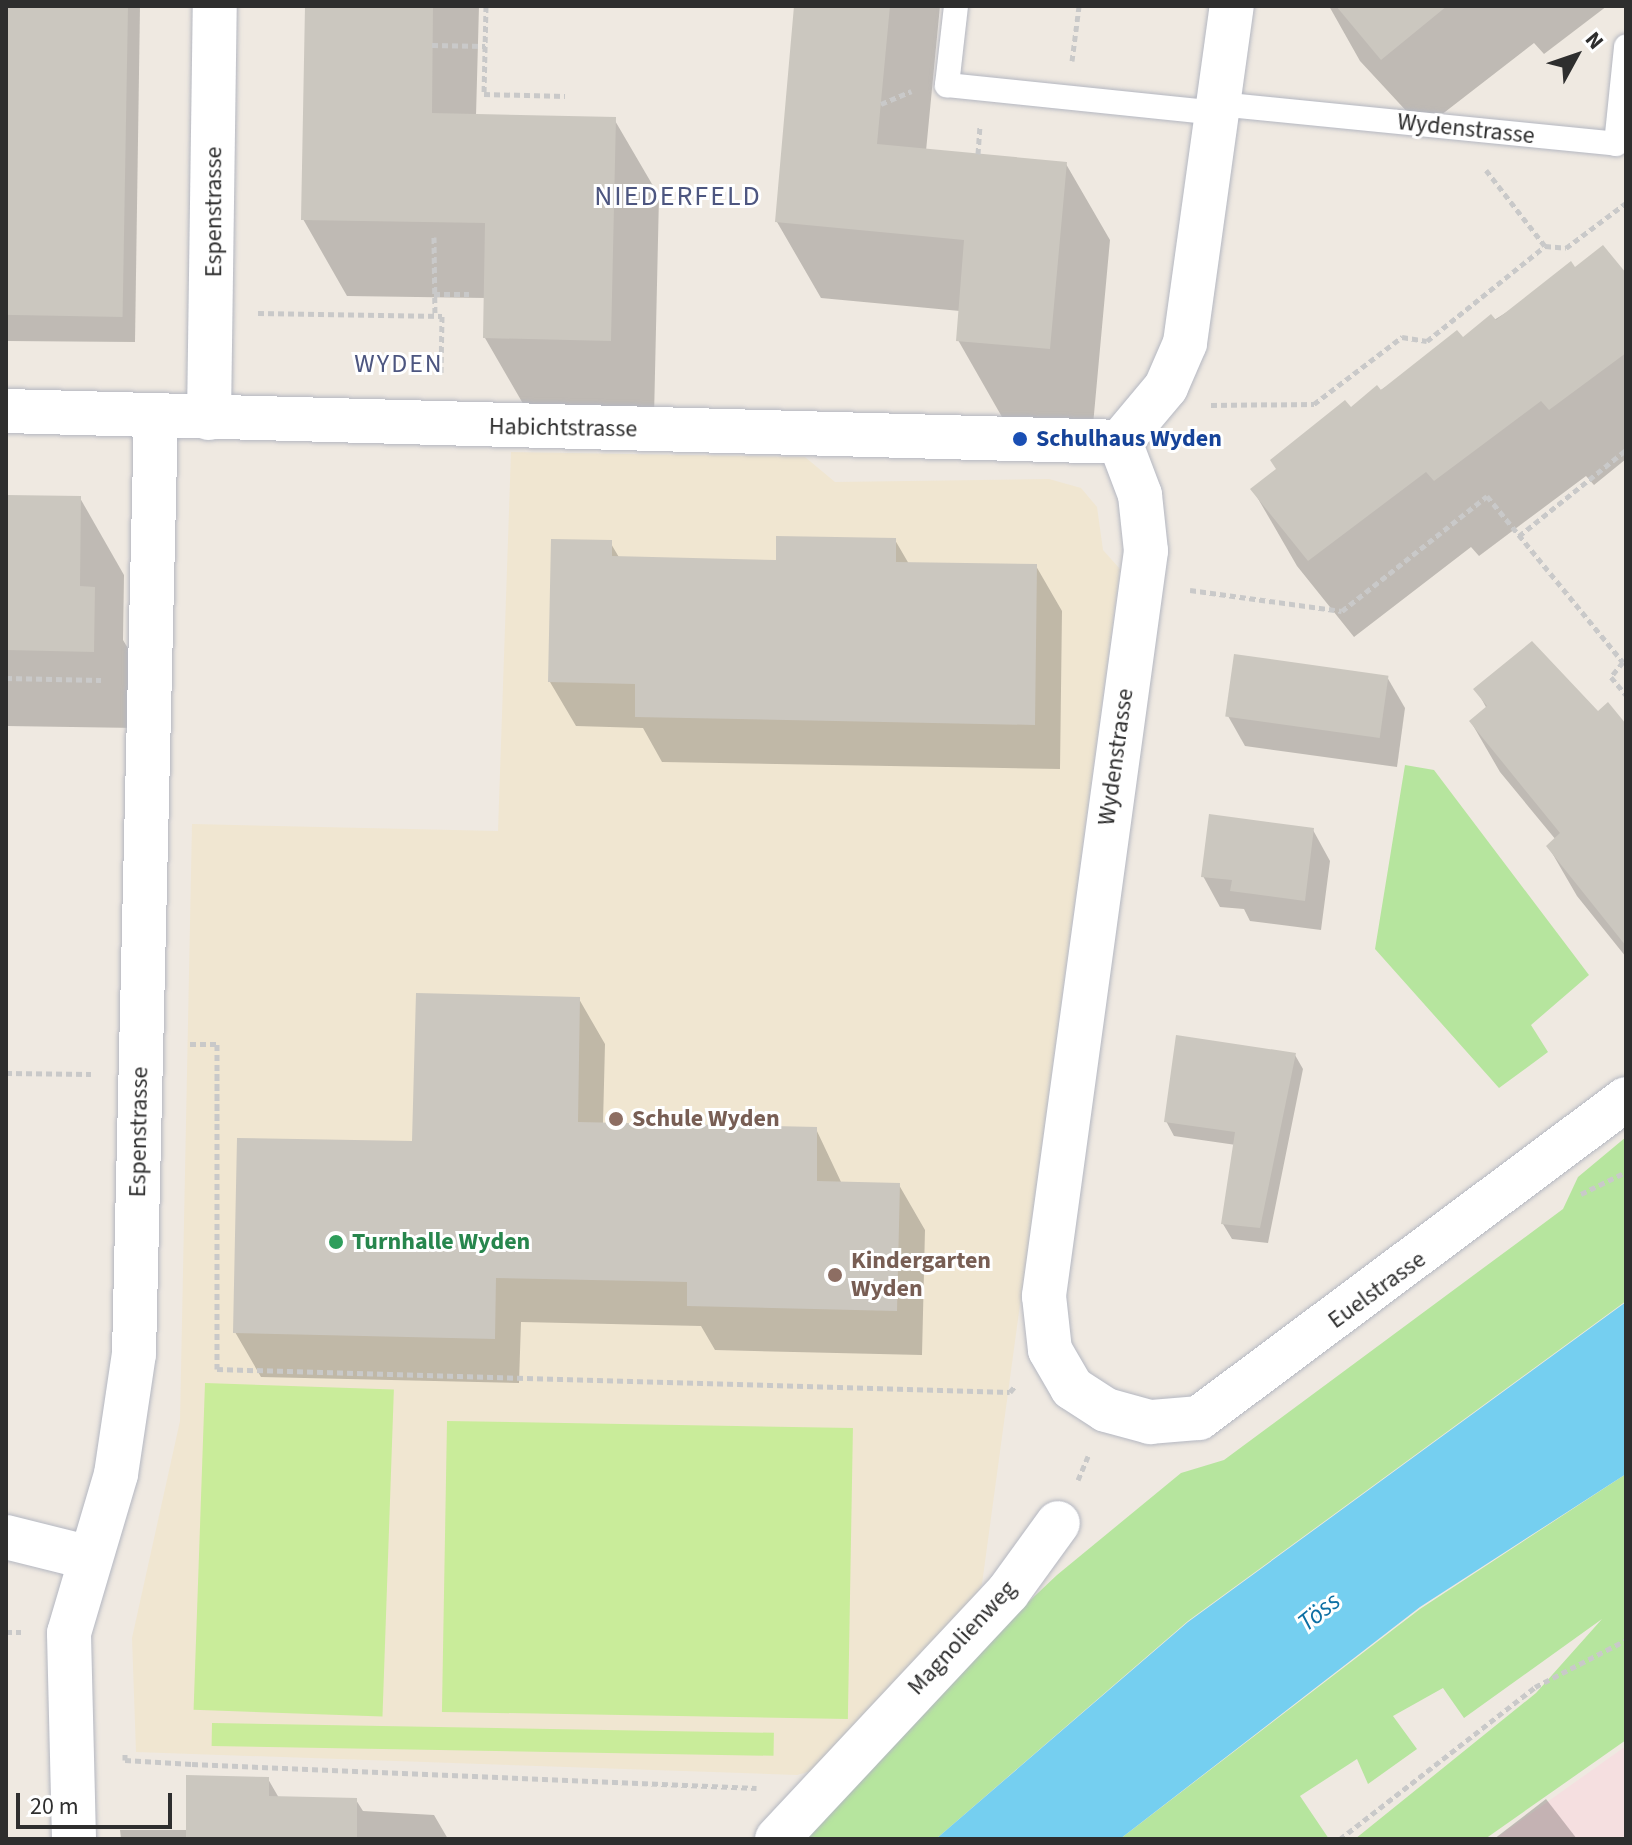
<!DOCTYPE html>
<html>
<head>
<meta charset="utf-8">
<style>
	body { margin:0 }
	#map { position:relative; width:1632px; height:1845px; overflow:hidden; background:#efe9e1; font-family:"Source Sans 3",sans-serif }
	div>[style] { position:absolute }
	.education>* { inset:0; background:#f0e6d1 }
	.medical>* { inset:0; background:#f5dfe0 }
	.green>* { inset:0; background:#b6e59e }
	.pitch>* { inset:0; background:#c9ec9a; transform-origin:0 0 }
	.water>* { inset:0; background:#75cff0 }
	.shadow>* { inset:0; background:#0003 }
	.building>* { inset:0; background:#cbc7bf; transform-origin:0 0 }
	.path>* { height:5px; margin-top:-2.5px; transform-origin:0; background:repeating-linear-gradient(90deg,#c9c9c9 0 6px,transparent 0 10px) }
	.roads { filter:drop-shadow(0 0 2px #b4b7c1) drop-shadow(0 0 2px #b4b7c1) }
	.service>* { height:24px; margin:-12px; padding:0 12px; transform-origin:12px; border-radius:12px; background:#fff }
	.minor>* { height:44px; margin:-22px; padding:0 22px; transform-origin:22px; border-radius:22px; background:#fff }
	.dots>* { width:22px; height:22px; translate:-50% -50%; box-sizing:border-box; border:4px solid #fff; border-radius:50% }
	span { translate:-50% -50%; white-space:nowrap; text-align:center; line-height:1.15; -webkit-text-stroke:6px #fff; paint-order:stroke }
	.street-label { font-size:24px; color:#2e2e2e }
	.transit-label { font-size:24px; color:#164399; font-weight:700 }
	.left { translate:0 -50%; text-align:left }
	.education-label { font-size:24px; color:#785e54; font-weight:700 }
	.leisure-label { font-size:24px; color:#27864d; font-weight:700 }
	.neighbourhood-label { font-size:26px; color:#4d5680; letter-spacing:2px }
	.water-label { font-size:26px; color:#0d6fa3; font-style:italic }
	.quarter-label { font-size:28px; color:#4d5680; letter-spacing:2px }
	.frame { position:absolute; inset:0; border:8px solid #2e2e2e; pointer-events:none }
	.north { position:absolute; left:1536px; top:16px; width:80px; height:80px; -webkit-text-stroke:6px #fff; paint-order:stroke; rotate:50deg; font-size:22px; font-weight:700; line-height:32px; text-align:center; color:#2e2e2e }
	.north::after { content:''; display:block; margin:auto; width:28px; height:36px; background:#2e2e2e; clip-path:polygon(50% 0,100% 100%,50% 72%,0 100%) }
	.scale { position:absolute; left:16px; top:1793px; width:156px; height:36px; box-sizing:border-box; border:4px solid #2e2e2e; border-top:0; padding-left:10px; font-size:24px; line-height:28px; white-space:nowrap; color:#2e2e2e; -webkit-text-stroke:6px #fff; paint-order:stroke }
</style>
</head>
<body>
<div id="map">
	<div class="education">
		<div style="clip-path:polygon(511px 452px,805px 457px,835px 482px,1049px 479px,1081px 488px,1097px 507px,1103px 550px,1120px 569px,982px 1584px,970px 1606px,815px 1770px,797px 1775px,136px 1752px,132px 1638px,180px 1421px,192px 824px,498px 831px)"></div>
	</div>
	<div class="medical">
		<div style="clip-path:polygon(1626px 1746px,1626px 1839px,1495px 1839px)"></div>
	</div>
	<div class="green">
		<div style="clip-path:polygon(1405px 765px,1434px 770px,1589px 975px,1531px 1025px,1548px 1052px,1499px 1088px,1375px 949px)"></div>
		<div style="clip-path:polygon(1626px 1137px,1626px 1301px,1188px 1621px,936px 1839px,777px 1839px,1057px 1575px,1181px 1473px,1224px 1460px,1563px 1209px,1578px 1177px)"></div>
		<div style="clip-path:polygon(1626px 1474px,1626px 1740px,1485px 1839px,1355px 1839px,1536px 1693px,1602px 1619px,1464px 1718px,1443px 1688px,1393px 1716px,1417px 1749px,1368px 1784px,1357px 1759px,1300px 1796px,1329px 1839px,1120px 1839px,1420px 1609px)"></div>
	</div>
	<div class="pitch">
		<div style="left:205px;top:1383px;width:189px;height:327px;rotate:2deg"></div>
		<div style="left:447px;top:1421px;width:406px;height:291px;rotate:1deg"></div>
		<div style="left:212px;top:1723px;width:562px;height:23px;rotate:1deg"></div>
	</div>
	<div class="water">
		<div style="clip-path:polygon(1626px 1302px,1626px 1474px,1420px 1607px,1120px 1839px,936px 1839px,1188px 1622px)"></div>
	</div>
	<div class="shadow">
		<div style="clip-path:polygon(43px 6px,140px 6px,135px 342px,6px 341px,6px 11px)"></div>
		<div style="clip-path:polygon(307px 6px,479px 6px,476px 116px,614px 119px,659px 196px,654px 417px,529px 414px,485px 338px,486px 298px,347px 296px,303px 219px)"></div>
		<div style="clip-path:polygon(796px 6px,940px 6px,926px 151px,1066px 164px,1110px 240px,1093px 425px,1002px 417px,958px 340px,960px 311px,821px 298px,777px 222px)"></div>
		<div style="clip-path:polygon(1329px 6px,1607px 6px,1544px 54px,1534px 43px,1423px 129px,1360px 61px)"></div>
		<div style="clip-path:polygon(1575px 270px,1626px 276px,1626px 459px,1594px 485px,1586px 476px,1479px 556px,1471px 547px,1354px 637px,1297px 566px,1253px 490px,1350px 409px)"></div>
		<div style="clip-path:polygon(6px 497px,80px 498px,124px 575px,123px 640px,138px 665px,137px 728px,6px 726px)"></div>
		<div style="clip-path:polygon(895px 540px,909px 564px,1036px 566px,1062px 611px,1060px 769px,662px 762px,643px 728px,576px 726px,550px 682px,610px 542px,620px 559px,778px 562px)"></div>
		<div style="clip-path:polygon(1387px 677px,1405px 708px,1397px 767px,1245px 746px,1228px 716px)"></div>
		<div style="clip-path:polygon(1476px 689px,1626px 749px,1626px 957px,1577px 896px,1548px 846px,1556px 840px,1500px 772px,1471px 722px,1487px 709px)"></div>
		<div style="clip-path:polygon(1313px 830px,1330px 861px,1321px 930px,1250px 921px,1244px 909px,1220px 907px,1203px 876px)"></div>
		<div style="clip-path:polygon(579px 999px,605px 1044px,603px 1124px,816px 1129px,842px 1184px,899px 1185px,925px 1230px,922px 1355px,715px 1350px,701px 1326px,521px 1322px,519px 1383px,261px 1377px,235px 1332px,414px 1143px)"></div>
		<div style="clip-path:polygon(1295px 1055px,1303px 1069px,1268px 1243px,1232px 1239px,1223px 1224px,1236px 1145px,1174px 1136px,1166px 1121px)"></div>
		<div style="clip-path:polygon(268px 1779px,279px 1798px,356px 1800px,363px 1811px,434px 1815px,448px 1839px,121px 1839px,120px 1830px,188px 1830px)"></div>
		<div style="clip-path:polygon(1546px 1799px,1577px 1839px,1494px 1839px)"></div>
	</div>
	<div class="building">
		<div style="left:128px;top:6px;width:311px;height:122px;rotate:91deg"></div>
		<div style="clip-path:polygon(305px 6px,433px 6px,432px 113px,616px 117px,611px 341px,483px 338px,485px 223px,301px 220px)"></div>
		<div style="clip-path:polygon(794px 6px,890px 6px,877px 144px,1067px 162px,1050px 349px,956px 341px,964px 240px,775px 222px)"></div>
		<div style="clip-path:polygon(1336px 6px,1447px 6px,1381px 60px)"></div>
		<div style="clip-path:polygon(1603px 245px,1626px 273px,1626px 353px,1549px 410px,1541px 401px,1434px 481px,1426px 472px,1308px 561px,1250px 489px,1276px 469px,1270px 460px,1345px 400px,1351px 407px,1377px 385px,1381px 390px,1457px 330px,1463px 337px,1491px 314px,1496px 320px,1571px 261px,1575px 267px)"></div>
		<div style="clip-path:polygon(6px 495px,81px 496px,80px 586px,95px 587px,94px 652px,6px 650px)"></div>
		<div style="clip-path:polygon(776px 536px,896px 538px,896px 562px,1037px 564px,1035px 725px,635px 717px,635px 684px,548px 682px,551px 539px,612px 540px,612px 556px,776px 560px)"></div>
		<div style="clip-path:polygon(1532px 641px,1598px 711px,1608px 702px,1626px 724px,1626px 946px,1546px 846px,1560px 833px,1469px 721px,1487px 706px,1473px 689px)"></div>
		<div style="left:1234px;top:654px;width:156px;height:63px;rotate:8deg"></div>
		<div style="clip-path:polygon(1209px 814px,1314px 828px,1305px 901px,1230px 891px,1232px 880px,1201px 877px)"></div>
		<div style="clip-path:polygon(416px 993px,580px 997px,578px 1122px,817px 1127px,817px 1181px,900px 1183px,897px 1311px,687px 1306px,687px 1282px,496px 1278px,495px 1339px,233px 1333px,237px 1138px,412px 1141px)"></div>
		<div style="clip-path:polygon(1176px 1035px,1296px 1053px,1260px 1228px,1221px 1224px,1235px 1132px,1164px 1122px)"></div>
		<div style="clip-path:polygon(186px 1775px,269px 1777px,269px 1796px,357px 1798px,357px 1839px,186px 1839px)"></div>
	</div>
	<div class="path">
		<div style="left:486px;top:6px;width:88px;rotate:91.3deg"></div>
		<div style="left:484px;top:94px;width:81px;rotate:1.4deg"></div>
		<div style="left:432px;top:45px;width:53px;rotate:1.1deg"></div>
		<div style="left:1072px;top:61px;width:55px;rotate:-82.7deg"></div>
		<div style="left:881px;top:104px;width:33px;rotate:-23deg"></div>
		<div style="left:978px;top:154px;width:27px;rotate:-86deg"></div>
		<div style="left:1486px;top:170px;width:96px;rotate:52.2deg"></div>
		<div style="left:1545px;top:246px;width:21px;rotate:5deg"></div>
		<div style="left:1566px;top:248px;width:75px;rotate:-36.9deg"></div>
		<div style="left:434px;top:237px;width:79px;rotate:89.3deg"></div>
		<div style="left:434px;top:294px;width:35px"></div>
		<div style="left:258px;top:313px;width:184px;rotate:0.9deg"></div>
		<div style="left:442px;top:316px;width:59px;rotate:91deg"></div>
		<div style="left:1211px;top:405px;width:103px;rotate:-0.6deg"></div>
		<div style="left:1314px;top:404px;width:111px;rotate:-37.3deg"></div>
		<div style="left:1402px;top:337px;width:25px;rotate:9deg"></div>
		<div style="left:1427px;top:341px;width:151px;rotate:-38.8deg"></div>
		<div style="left:1519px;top:536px;width:137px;rotate:-38.8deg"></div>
		<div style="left:1190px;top:590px;width:153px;rotate:7.9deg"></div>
		<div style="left:1342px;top:611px;width:185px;rotate:-38.4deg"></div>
		<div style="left:1487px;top:496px;width:215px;rotate:50.7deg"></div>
		<div style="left:1623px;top:662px;width:19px;rotate:129deg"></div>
		<div style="left:1611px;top:677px;width:23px;rotate:50deg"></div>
		<div style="left:6px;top:678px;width:95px;rotate:1.2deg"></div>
		<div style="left:190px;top:1044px;width:27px"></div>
		<div style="left:217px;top:1044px;width:325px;rotate:90deg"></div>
		<div style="left:217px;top:1369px;width:793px;rotate:1.66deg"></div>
		<div style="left:1010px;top:1392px;width:9px;rotate:-49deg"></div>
		<div style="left:6px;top:1073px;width:85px;rotate:0.7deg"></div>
		<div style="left:1581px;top:1194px;width:50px;rotate:-26.1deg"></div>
		<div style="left:1078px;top:1480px;width:26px;rotate:-67deg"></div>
		<div style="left:6px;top:1632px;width:15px"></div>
		<div style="left:125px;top:1754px;width:6px;rotate:90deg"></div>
		<div style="left:125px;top:1760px;width:67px;rotate:3.4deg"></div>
		<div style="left:192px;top:1764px;width:565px;rotate:2.44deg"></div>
		<div style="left:1340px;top:1839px;width:247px;rotate:-37.9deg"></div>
		<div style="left:1535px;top:1687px;width:102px;rotate:-27.3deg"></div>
	</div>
	<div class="roads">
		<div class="service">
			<div style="left:956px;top:6px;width:80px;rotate:96.5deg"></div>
			<div style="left:947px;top:85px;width:272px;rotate:5.9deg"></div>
			<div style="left:1218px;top:104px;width:400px;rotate:5.7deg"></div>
			<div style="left:1616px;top:144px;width:98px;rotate:-84.1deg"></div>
		</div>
		<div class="minor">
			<div style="left:6px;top:411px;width:1114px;rotate:1.59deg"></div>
			<div style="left:209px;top:418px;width:412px;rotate:-89.2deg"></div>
			<div style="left:1120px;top:442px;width:57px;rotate:69.3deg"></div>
			<div style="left:1140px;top:495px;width:56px;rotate:83.9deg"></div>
			<div style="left:1146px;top:551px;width:752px;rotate:97.8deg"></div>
			<div style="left:1044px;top:1296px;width:54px;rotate:83.7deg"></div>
			<div style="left:1050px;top:1350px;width:44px;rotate:59.9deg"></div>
			<div style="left:1072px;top:1388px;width:40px;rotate:32.9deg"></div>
			<div style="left:1106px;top:1410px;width:46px;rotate:15.3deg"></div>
			<div style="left:1150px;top:1422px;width:49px;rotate:-4.7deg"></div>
			<div style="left:1199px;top:1418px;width:533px;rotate:-36.76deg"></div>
			<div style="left:1120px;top:442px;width:72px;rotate:-50.1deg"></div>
			<div style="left:1166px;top:387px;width:48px;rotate:-66.6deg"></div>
			<div style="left:1185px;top:343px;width:340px;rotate:-82.1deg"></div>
			<div style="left:6px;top:1537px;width:87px;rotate:14deg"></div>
			<div style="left:74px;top:1839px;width:206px;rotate:-91.4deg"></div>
			<div style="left:69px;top:1633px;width:166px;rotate:-73.5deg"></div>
			<div style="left:116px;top:1474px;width:121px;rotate:-81.5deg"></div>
			<div style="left:134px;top:1354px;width:938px;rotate:-88.66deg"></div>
			<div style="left:777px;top:1839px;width:338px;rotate:-46.9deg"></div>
			<div style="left:1008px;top:1592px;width:85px;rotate:-54.1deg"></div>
		</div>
	</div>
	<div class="dots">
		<div style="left:1020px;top:439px;background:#1a4fb4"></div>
		<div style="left:616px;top:1119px;background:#8d6e63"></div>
		<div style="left:336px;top:1242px;background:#2e9e5b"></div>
		<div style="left:835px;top:1275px;background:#8d6e63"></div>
	</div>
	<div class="street-label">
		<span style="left:1466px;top:129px;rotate:6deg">Wydenstrasse</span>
		<span style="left:214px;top:212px;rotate:-90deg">Espenstrasse</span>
		<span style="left:563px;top:428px;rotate:1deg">Habichtstrasse</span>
		<span style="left:1116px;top:757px;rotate:-82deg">Wydenstrasse</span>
		<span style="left:139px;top:1132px;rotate:-89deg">Espenstrasse</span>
		<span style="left:1377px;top:1290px;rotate:-36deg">Euelstrasse</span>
		<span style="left:962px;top:1638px;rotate:-47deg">Magnolienweg</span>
	</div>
	<div class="transit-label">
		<span class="left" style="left:1036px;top:439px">Schulhaus Wyden</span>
	</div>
	<div class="education-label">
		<span class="left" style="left:632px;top:1119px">Schule Wyden</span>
		<span class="left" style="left:851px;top:1275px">Kindergarten<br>Wyden</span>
	</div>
	<div class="leisure-label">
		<span class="left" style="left:352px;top:1242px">Turnhalle Wyden</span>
	</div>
	<div class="neighbourhood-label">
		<span style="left:399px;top:364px">WYDEN</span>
	</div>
	<div class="water-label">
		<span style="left:1319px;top:1612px;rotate:-39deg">Töss</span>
	</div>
	<div class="quarter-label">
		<span style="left:678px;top:196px">NIEDERFELD</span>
	</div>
	<div class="frame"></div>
	<div class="north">N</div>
	<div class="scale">20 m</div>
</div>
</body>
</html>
